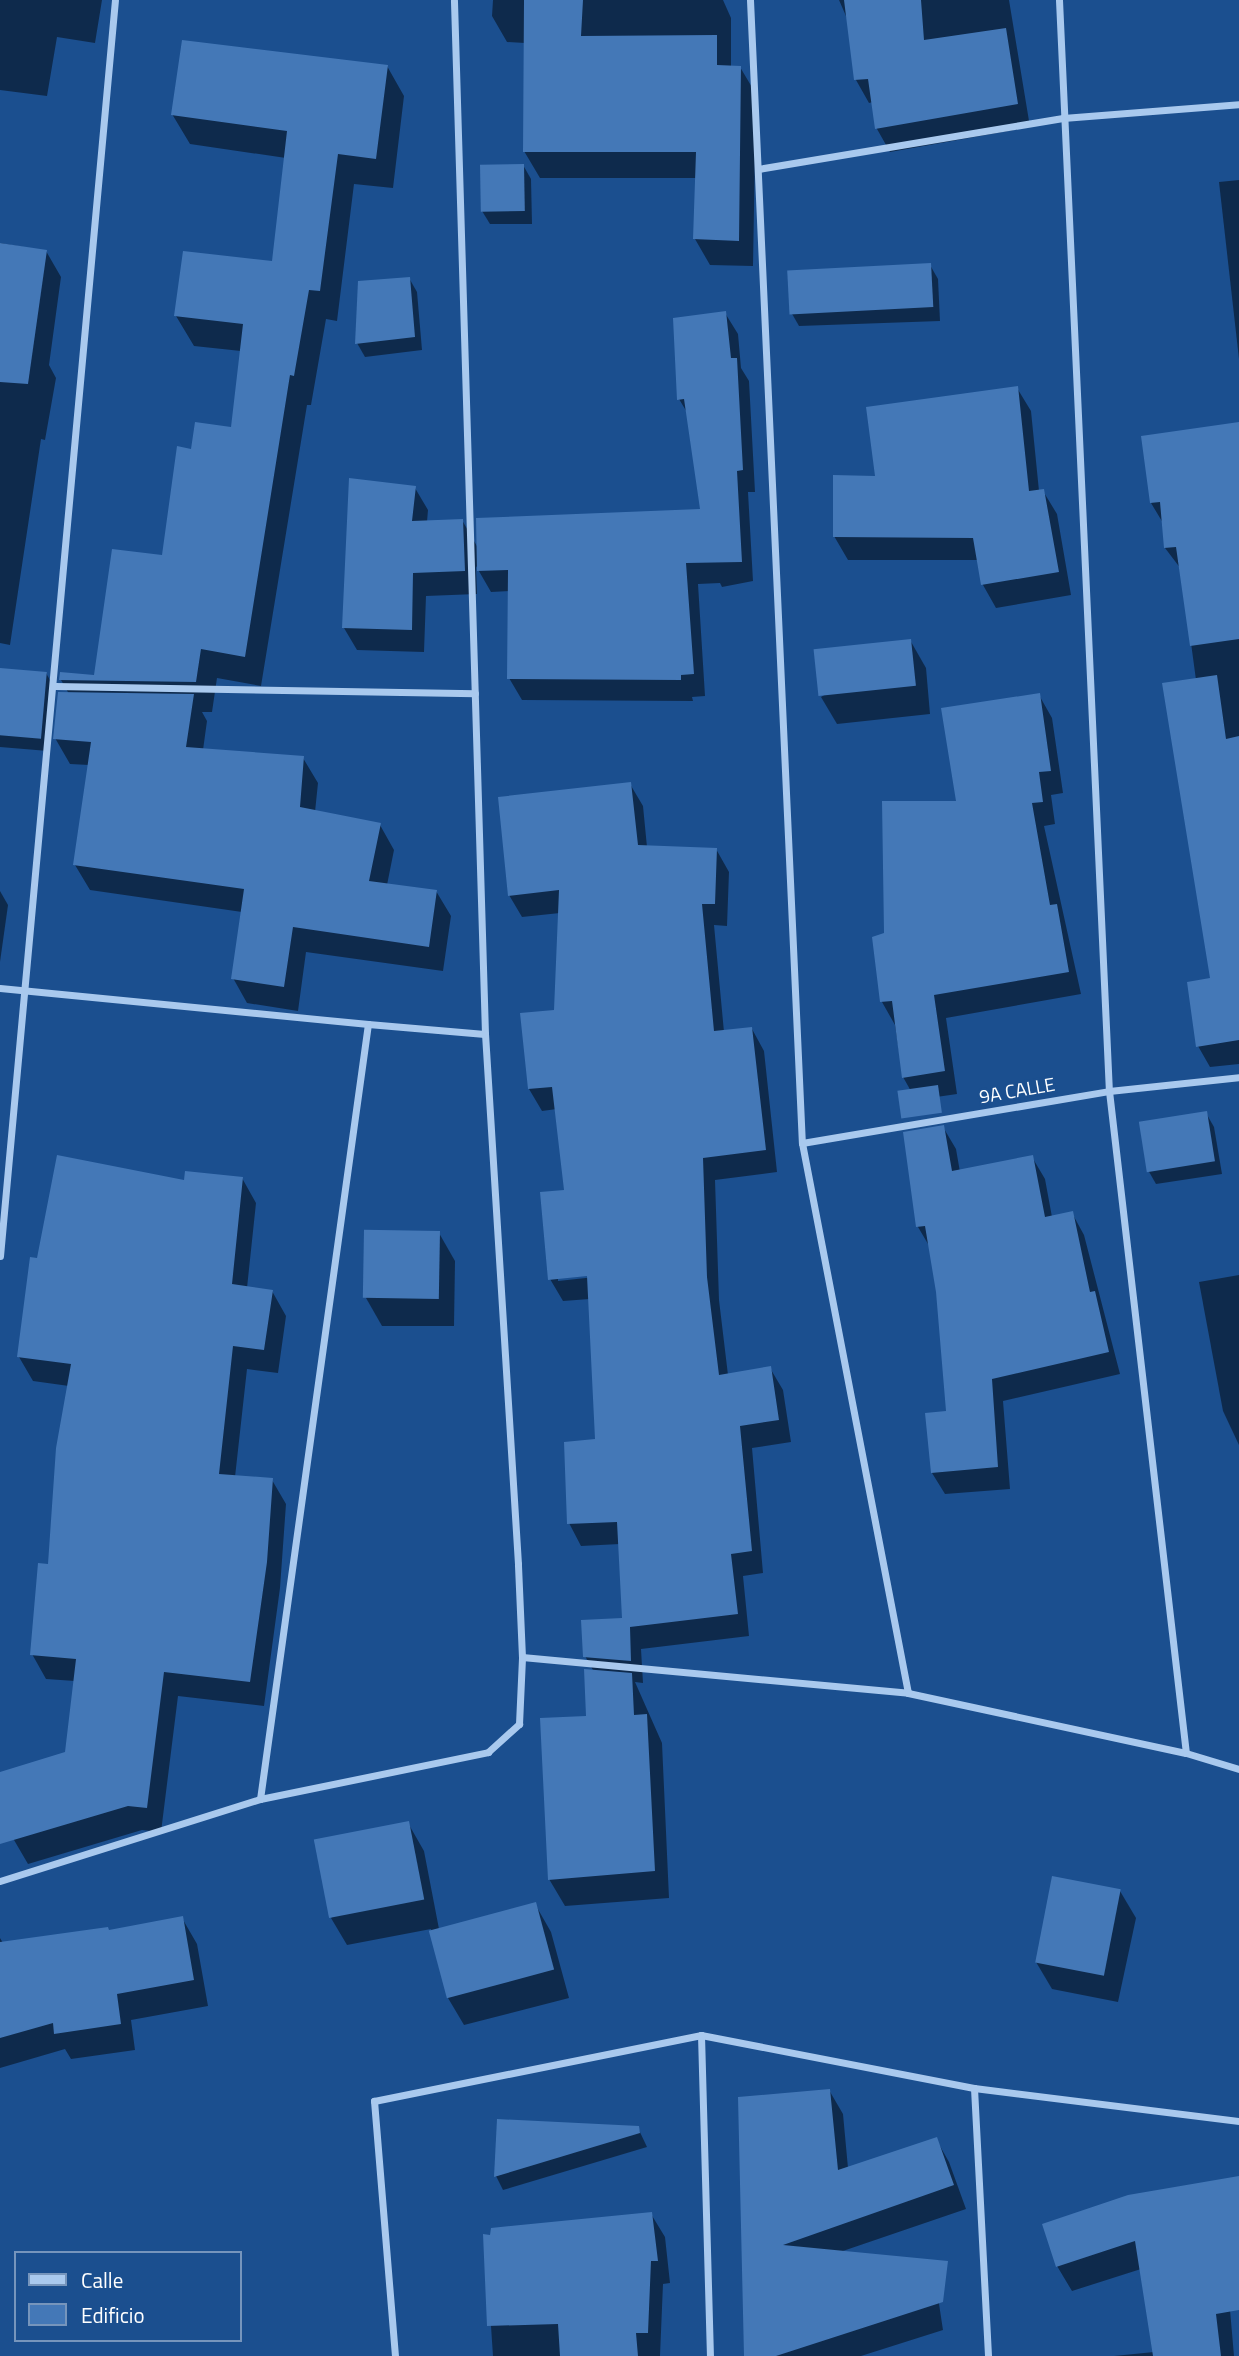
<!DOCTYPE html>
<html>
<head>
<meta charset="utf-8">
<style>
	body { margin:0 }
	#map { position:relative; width:1239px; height:2356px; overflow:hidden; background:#1b4f8f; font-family:"Titillium Web",sans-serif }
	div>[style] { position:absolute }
	.shadow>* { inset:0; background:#0007 }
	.building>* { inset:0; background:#4478b7; transform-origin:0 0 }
	.street>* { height:7px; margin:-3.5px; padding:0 3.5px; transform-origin:3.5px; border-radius:3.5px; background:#a9c9ee }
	span { translate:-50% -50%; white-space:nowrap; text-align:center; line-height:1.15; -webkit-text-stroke:5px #1b4f8f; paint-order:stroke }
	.street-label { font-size:19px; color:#fff }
	.legend { position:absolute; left:14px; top:2251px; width:228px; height:91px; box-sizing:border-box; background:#1b4f8f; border:2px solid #7695bc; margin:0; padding:9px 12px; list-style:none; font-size:21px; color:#fff }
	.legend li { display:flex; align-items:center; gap:14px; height:35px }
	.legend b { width:35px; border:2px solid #7695bc }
</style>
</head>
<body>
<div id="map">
	<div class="shadow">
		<div style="clip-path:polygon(0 0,102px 0,95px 43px,57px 37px,47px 96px,0 90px)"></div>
		<div style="clip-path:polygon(493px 0,723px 0,731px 18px,731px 67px,740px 67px,756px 94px,753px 266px,710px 265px,695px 239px,696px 178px,540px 178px,524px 151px,525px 43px,507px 42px,492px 16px)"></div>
		<div style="clip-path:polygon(839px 0,1009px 0,1030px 127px,890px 152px,877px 129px,873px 102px,869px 103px,856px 80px,849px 23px)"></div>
		<div style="clip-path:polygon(387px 66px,404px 96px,393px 188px,354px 184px,337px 321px,326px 319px,311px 405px,307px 405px,261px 686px,217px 678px,212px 712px,202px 712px,207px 721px,203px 750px,303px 758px,318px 783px,315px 812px,380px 825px,394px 850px,387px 885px,436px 891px,451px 916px,443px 971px,306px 952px,298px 1011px,247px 1003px,233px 978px,242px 912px,90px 890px,75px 865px,89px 765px,70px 764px,55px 738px,69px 694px,61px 680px,96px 677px,163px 557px,192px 451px,233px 429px,241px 351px,194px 346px,176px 316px,274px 263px,286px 158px,190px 144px,172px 114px)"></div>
		<div style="clip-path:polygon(523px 165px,531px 179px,532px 224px,490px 224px,482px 211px)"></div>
		<div style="clip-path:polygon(1239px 180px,1239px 359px,1219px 182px)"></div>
		<div style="clip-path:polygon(0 243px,46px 251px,61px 277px,49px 365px,56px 378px,45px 440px,41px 439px,10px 645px,0 643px)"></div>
		<div style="clip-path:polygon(930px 265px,938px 279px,940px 321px,799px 326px,791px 312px)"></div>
		<div style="clip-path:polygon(409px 278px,417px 292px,422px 350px,365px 357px,357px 343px)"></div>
		<div style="clip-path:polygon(725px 313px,738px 334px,741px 368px,749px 381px,755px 492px,748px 492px,753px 581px,722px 587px,720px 583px,698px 584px,705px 696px,692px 697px,693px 701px,522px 700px,509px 678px,510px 591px,491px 592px,476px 566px,477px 594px,426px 596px,424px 652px,357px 650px,344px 628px,415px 488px,428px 510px,427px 522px,462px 520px,478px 548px,702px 511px,688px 414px,679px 399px)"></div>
		<div style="clip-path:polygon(1017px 388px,1031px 411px,1039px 491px,1043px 491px,1057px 514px,1071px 595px,996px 608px,983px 585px,979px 560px,848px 560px,834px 536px,877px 477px)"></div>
		<div style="clip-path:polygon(1239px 424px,1239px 1064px,1210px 1067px,1198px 1046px,1212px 980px,1196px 680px,1181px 569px,1165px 548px,1163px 523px,1151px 503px)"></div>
		<div style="clip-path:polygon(910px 640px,926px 668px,930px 714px,837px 724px,821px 697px)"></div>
		<div style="clip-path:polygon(0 670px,46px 673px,54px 687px,48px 751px,0 747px)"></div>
		<div style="clip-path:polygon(1039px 695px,1052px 718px,1063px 793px,1051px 795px,1055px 824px,1044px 826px,1081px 994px,946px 1018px,957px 1094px,916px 1100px,903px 1077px,895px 1025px,882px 1002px,874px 938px,885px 935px,958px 803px)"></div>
		<div style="clip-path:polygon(evenodd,630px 784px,643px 806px,647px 847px,716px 849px,729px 872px,727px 926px,714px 925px,724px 1032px,752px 1029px,764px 1051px,777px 1172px,715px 1180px,719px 1300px,728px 1375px,770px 1368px,783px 1390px,791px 1442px,752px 1448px,763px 1573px,743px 1576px,749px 1636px,641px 1649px,643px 1683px,635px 1682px,662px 1743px,669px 1898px,565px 1906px,549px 1879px,588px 1718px,594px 1672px,585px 1656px,624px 1619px,620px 1544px,581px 1546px,569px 1523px,597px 1441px,590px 1299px,563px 1301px,550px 1279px,565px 1192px,557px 1109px,542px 1111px,529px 1089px,555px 1012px,560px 913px,522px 917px,509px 895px,630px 784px,595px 1274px,595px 1277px,558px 1281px,558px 1277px,595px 1274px)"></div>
		<div style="clip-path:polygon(0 891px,8px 905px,0 962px)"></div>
		<div style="clip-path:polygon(1206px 1113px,1214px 1127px,1222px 1174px,1156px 1184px,1148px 1170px)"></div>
		<div style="clip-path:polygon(943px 1127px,956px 1149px,960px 1172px,1032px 1157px,1045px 1179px,1052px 1217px,1072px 1213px,1084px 1235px,1120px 1374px,1003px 1401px,1010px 1489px,945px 1494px,932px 1473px,947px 1413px,938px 1291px,931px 1249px,918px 1227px)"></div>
		<div style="clip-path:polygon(242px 1178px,256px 1203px,247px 1288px,272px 1291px,286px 1316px,278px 1373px,247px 1369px,235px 1477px,272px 1480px,286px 1504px,280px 1588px,264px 1706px,178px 1696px,161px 1832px,142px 1830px,28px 1864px,14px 1840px,0 1793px,0 1774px,66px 1754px,75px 1681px,46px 1679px,32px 1654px,50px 1566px,69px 1386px,33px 1381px,19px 1357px,38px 1260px,185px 1182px)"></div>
		<div style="clip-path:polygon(439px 1233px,455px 1261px,454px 1326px,382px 1326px,366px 1298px)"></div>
		<div style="clip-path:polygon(1239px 1275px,1239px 1445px,1223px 1411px,1199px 1282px)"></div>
		<div style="clip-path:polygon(408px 1823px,424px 1851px,439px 1929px,535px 1904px,551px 1932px,569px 1998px,464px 2025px,448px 1998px,431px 1929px,347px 1945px,331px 1918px)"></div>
		<div style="clip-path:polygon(1120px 1891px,1136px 1918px,1118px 2002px,1052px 1989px,1036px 1962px)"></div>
		<div style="clip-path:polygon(182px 1918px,197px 1944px,208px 2006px,131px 2020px,135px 2050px,71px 2059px,65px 2049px,0 2068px,0 1938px,3px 1943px,109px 1932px)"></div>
		<div style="clip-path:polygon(829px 2090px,843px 2114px,848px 2168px,936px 2139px,949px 2162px,966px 2209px,840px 2252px,936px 2284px,943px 2330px,861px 2356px,746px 2356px)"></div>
		<div style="clip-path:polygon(638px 2128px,647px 2147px,503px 2190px,496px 2176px)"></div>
		<div style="clip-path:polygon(1239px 2178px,1239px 2261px,1226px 2263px,1234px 2356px,1114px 2356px,1154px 2352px,1141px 2269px,1072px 2291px,1057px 2266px)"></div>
		<div style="clip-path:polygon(651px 2214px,665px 2237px,670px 2283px,663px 2284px,660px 2356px,493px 2356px,485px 2236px)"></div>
	</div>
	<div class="building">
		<div style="clip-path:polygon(524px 0,583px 0,581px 36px,717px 35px,717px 65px,741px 66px,739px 241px,693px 239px,696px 152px,523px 152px)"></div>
		<div style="clip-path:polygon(844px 0,921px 0,924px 40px,1006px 28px,1018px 104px,875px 129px,868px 79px,854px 80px)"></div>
		<div style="clip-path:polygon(182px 40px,388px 65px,376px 159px,338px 154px,320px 291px,309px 290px,294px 376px,290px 375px,245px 657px,201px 649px,196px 682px,59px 680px,60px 672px,94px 675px,112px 549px,162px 555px,177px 446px,191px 449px,195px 422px,231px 427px,243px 324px,174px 316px,183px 251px,272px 261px,287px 131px,171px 115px)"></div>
		<div style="left:524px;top:164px;width:47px;height:44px;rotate:89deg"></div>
		<div style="clip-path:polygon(0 243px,47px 250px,28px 384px,0 382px)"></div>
		<div style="left:931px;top:263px;width:44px;height:144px;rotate:87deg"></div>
		<div style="clip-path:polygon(410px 277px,415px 337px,355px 344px,358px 281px)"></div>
		<div style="clip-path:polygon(726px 311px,731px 358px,737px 358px,743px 470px,737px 471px,742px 562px,686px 563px,694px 674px,681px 675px,681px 680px,507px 679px,508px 570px,477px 571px,476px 518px,700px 509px,684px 399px,677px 400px,673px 318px)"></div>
		<div style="clip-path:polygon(1018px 386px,1029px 491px,1044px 489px,1059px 572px,981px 585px,973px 538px,833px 537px,833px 475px,875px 476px,866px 407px)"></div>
		<div style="clip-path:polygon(1239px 422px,1239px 639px,1190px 646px,1176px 547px,1164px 548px,1160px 502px,1150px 503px,1141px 436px)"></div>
		<div style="clip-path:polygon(349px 478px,416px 486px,412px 521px,463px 519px,465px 571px,413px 573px,412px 630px,342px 628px)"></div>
		<div style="left:911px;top:639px;width:47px;height:98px;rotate:84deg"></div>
		<div style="left:0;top:668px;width:47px;height:67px;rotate:5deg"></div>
		<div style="clip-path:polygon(1217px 675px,1226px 739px,1239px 736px,1239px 1040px,1196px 1047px,1187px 982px,1210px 978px,1162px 683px)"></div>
		<div style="clip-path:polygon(58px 692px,194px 694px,186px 747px,304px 756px,300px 807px,381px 823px,369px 881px,437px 890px,429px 947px,293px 927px,284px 987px,231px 979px,244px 889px,73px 865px,91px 742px,53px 739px)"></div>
		<div style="clip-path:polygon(1040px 693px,1051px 771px,1039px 772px,1043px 802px,1032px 803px,1050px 905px,1057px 904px,1069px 972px,934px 995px,945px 1071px,902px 1078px,892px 1001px,880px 1002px,872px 937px,884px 933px,882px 801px,956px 801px,941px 708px)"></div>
		<div style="clip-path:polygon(631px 782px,638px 845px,717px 848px,715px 904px,702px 904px,714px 1031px,752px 1027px,766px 1150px,703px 1158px,707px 1277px,719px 1375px,771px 1366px,779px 1420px,740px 1426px,752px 1551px,731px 1554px,738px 1614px,630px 1627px,631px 1661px,583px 1657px,581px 1620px,622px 1618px,617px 1522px,567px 1524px,564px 1442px,595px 1439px,587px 1276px,548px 1280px,540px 1192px,564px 1190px,552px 1087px,528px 1089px,520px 1013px,554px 1010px,559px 890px,508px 896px,498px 797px)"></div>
		<div style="left:938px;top:1085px;width:28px;height:41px;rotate:82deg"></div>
		<div style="left:1207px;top:1111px;width:51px;height:69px;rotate:81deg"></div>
		<div style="clip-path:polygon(944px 1125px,952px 1171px,1033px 1155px,1045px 1217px,1073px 1211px,1090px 1292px,1095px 1291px,1109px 1352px,992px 1379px,998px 1467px,931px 1473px,925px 1413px,946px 1411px,936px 1292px,925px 1226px,916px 1227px,903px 1132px)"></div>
		<div style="clip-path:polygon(57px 1155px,184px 1180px,185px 1171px,243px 1177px,232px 1284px,273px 1290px,264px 1350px,233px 1346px,219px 1474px,273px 1478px,267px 1562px,250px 1682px,164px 1672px,147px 1808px,128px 1806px,0 1844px,0 1772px,65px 1752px,76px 1659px,30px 1655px,38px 1563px,48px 1564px,56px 1448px,71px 1364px,17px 1357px,30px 1257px,37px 1258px)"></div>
		<div style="left:440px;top:1231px;width:68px;height:76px;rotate:91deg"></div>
		<div style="clip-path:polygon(584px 1669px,632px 1673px,634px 1715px,647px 1714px,655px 1871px,548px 1880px,540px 1718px,586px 1716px)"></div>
		<div style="left:409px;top:1821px;width:80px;height:97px;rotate:79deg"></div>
		<div style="left:1052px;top:1876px;width:70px;height:88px;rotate:11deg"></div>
		<div style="left:536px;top:1902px;width:70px;height:111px;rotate:75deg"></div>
		<div style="clip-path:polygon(183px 1916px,194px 1980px,117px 1994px,121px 2024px,54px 2034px,53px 2023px,0 2038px,0 1942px,108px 1927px,109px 1930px)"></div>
		<div style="clip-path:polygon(830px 2089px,838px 2170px,937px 2137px,954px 2185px,783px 2245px,948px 2261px,943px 2302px,776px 2356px,744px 2356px,738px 2097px)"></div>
		<div style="clip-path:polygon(497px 2119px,639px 2126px,640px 2133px,494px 2177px)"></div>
		<div style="clip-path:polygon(1239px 2176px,1239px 2310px,1216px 2314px,1221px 2356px,1153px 2356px,1135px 2241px,1056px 2267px,1042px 2224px,1128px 2195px)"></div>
		<div style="clip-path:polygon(652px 2212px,658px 2261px,651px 2261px,648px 2333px,636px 2333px,638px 2356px,560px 2356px,558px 2324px,487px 2326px,483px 2234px,490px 2235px,491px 2228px)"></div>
	</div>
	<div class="street">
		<div style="left:750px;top:0;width:1144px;rotate:87.4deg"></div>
		<div style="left:802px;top:1143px;width:560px;rotate:79.09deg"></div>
		<div style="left:1059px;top:0;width:1092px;rotate:87.38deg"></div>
		<div style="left:1109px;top:1091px;width:666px;rotate:83.37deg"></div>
		<div style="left:758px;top:169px;width:309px;rotate:-9.5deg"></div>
		<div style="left:1063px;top:118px;width:177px;rotate:-4.5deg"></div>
		<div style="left:55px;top:686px;width:420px;rotate:1deg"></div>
		<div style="left:0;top:988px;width:370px;rotate:5.6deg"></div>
		<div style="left:802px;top:1143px;width:311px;rotate:-9.6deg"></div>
		<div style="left:1109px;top:1091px;width:131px;rotate:-6.1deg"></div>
		<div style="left:0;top:1256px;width:1261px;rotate:-84.77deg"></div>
		<div style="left:522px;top:1657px;width:388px;rotate:5.3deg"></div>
		<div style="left:908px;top:1693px;width:284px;rotate:12.2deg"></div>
		<div style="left:1186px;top:1753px;width:55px;rotate:16.8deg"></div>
		<div style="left:260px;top:1799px;width:782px;rotate:-82.07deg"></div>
		<div style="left:368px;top:1024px;width:117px;rotate:4.9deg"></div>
		<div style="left:0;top:1881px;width:273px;rotate:-17.5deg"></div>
		<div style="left:260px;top:1799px;width:233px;rotate:-11.6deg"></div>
		<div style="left:488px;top:1752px;width:42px;rotate:-42.1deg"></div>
		<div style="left:519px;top:1724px;width:67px;rotate:-87.4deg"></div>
		<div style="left:522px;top:1657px;width:93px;rotate:-92.5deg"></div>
		<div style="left:518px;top:1564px;width:531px;rotate:-93.56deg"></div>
		<div style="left:485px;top:1034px;width:1034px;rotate:-91.72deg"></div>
		<div style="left:701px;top:2035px;width:321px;rotate:88.4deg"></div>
		<div style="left:974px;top:2088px;width:268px;rotate:87deg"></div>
		<div style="left:395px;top:2356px;width:256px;rotate:-94.7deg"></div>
		<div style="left:374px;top:2101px;width:334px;rotate:-11.4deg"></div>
		<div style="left:701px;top:2035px;width:278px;rotate:11deg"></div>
		<div style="left:974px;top:2088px;width:267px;rotate:7.1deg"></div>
	</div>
	<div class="street-label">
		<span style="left:1017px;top:1090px;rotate:-10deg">9A CALLE</span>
	</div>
	<ul class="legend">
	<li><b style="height:9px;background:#a9c9ee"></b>Calle</li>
	<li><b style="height:19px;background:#4478b7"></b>Edificio</li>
	</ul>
</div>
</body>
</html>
